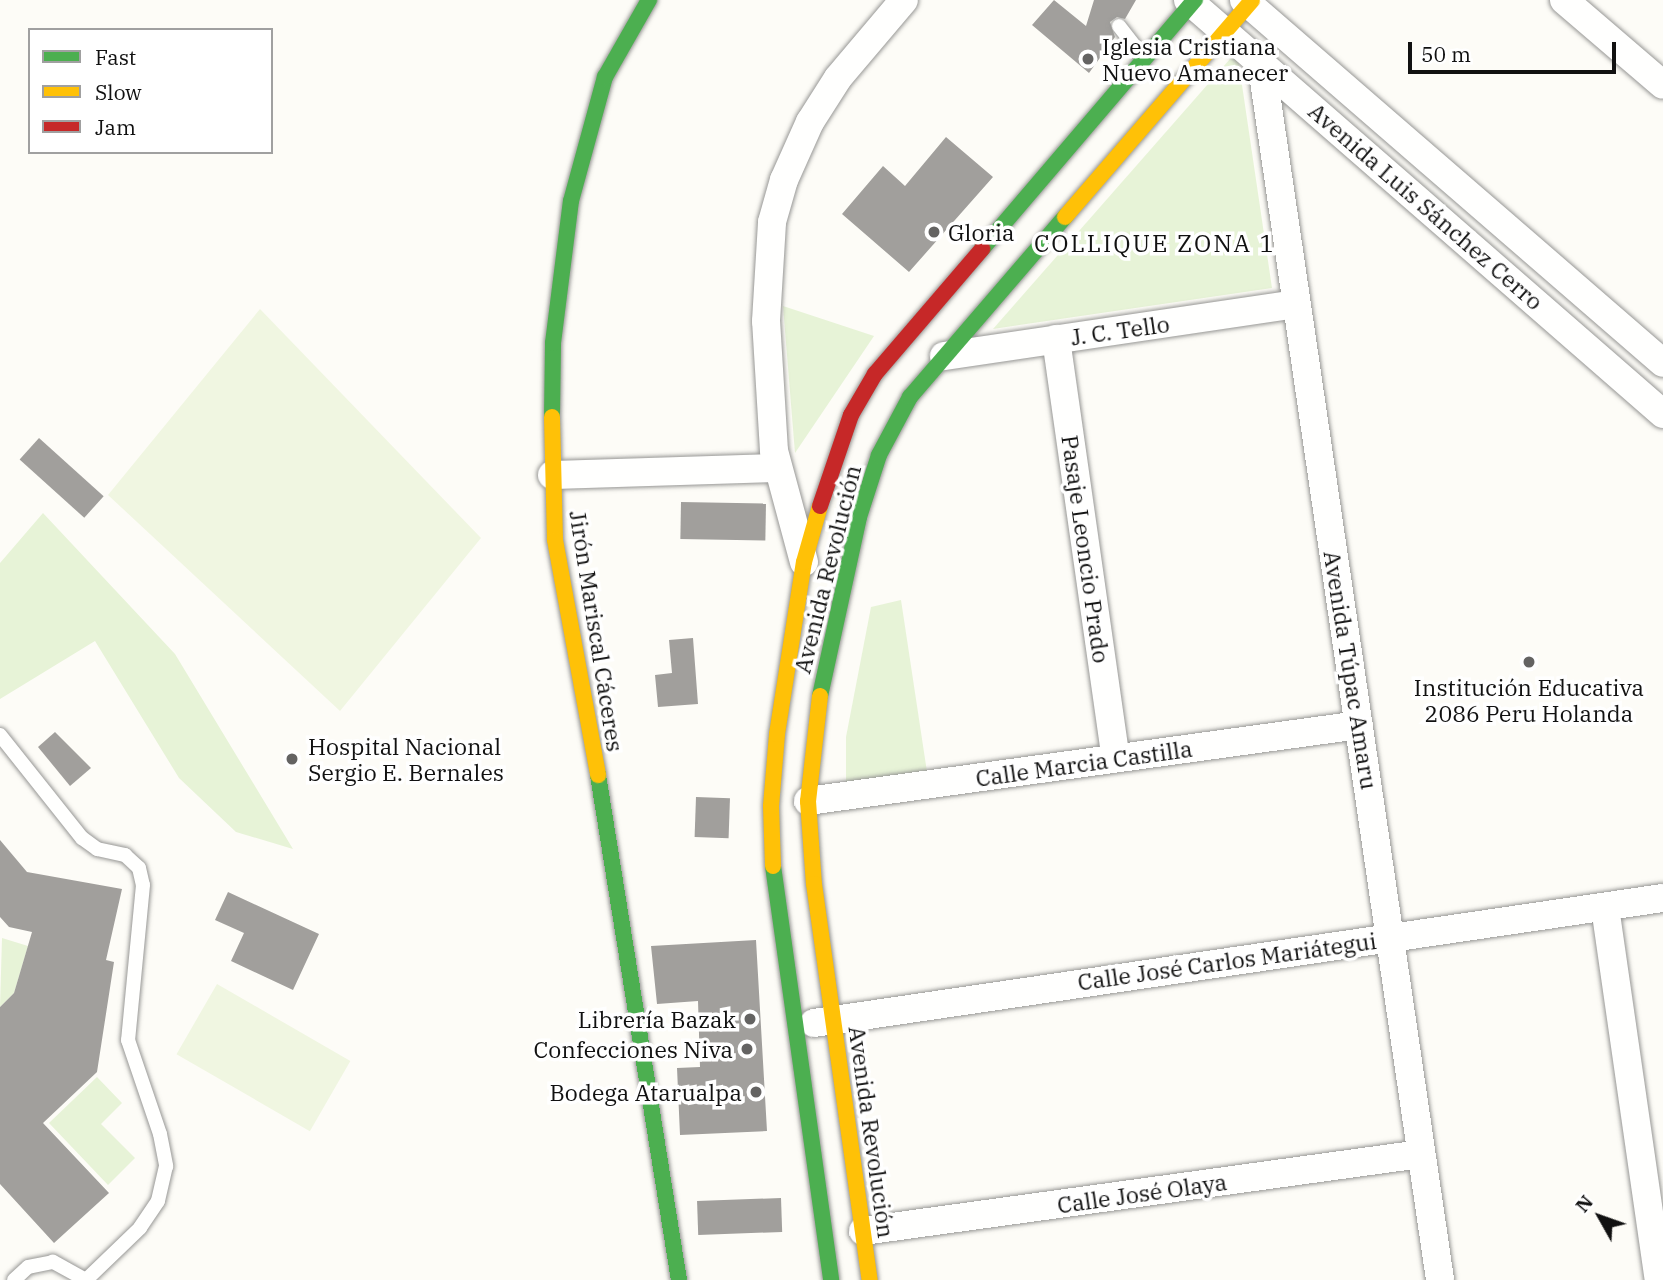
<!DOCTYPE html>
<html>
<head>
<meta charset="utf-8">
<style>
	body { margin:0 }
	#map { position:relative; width:1663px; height:1280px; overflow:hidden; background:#fdfcf7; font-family:"IBM Plex Serif",serif }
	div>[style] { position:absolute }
	.green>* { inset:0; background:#e7f3d7 }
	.pitch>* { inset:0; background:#f0f6e1; transform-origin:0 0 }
	.building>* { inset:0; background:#a19f9c; transform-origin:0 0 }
	.roads { filter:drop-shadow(0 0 2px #979795) drop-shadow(0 0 2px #979795) }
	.lane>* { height:14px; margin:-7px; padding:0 7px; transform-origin:7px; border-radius:7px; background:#fffffe }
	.street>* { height:28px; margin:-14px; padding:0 14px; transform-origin:14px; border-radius:14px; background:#fffffe }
	.fast>* { height:16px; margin:-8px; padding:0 8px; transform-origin:8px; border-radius:8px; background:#4caf50 }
	.slow>* { height:16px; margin:-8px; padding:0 8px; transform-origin:8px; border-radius:8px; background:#ffc107 }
	.jam>* { height:16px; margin:-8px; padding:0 8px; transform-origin:8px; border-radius:8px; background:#c62828 }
	.dots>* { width:19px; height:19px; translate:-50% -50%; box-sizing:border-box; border:4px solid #fff; border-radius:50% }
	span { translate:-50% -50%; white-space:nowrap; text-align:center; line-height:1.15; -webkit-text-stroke:7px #fff; paint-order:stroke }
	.poi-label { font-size:23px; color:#111 }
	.left { translate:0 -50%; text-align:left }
	.right { translate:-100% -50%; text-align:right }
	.street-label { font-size:23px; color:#111 }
	.neighbourhood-label { font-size:24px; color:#111; letter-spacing:2px }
	.legend { position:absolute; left:28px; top:28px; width:245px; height:126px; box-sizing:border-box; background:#fff; border:2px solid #a0a0a0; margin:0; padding:9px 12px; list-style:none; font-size:21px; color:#111 }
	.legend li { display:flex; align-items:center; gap:14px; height:35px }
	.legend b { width:35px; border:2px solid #a0a0a0 }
	.north { position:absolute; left:1565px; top:1182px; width:70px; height:70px; -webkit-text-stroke:5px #fff; paint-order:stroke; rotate:310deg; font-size:19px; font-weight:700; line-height:28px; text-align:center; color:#111 }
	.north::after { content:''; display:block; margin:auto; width:24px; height:32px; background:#111; clip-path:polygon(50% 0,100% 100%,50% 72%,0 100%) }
	.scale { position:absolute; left:1408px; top:42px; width:208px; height:32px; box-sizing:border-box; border:4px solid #111; border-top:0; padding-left:9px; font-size:21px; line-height:24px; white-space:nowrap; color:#111; -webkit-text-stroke:5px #fff; paint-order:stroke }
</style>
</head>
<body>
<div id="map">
	<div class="green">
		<div style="clip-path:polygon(1237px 51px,1272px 288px,993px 329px)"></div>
		<div style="clip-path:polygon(783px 306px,874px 336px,795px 453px)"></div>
		<div style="clip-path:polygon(43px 513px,175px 654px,293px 849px,236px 832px,179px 778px,95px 641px,0 699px,0 563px)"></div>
		<div style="clip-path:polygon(901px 600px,927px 772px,846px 783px,846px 737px,871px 607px)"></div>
		<div style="clip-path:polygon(2px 938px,28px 946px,14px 993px,0 1007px)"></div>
		<div style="clip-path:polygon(97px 1077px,122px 1103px,101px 1124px,135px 1158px,108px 1185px,49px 1123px)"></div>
	</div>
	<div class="pitch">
		<div style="clip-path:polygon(260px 309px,481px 538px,340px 711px,108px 495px)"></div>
		<div style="left:217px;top:984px;width:154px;height:81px;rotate:30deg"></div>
	</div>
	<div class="building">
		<div style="clip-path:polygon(1054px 0,1086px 26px,1094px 0,1136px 0,1125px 19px,1117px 17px,1110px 22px,1115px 37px,1089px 73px,1032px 25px)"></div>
		<div style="clip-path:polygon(946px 137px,993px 177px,909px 272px,842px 214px,883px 166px,905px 186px)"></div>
		<div style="left:39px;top:438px;width:87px;height:29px;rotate:42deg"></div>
		<div style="left:681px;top:502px;width:85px;height:37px;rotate:1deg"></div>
		<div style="clip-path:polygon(693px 638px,698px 704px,658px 707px,655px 675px,672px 673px,669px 640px)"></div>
		<div style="clip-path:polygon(55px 732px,91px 768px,70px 786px,38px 747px)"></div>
		<div style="left:696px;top:797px;width:34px;height:40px;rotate:2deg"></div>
		<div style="clip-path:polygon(0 840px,27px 872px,122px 889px,106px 960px,114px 962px,97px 1072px,43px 1123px,109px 1193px,54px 1243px,0 1184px,0 1007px,14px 993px,32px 932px,9px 927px,0 917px)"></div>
		<div style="clip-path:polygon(228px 892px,319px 934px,293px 990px,231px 961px,244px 933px,215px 920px)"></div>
		<div style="clip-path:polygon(756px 940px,767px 1131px,680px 1135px,677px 1068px,700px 1067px,698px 1001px,657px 1004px,651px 946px)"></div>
		<div style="left:781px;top:1198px;width:34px;height:84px;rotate:88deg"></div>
	</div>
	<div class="roads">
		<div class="lane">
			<div style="left:1119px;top:26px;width:39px;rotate:52deg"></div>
			<div style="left:0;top:735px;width:132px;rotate:51.5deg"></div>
			<div style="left:82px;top:838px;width:19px;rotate:36deg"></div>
			<div style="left:97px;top:849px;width:29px;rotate:12deg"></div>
			<div style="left:125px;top:855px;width:19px;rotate:43deg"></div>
			<div style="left:139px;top:868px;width:17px;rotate:77deg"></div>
			<div style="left:143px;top:885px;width:156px;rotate:95.5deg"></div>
			<div style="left:128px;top:1040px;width:99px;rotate:71.2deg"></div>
			<div style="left:160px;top:1134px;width:33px;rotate:79deg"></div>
			<div style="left:166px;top:1166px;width:36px;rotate:103deg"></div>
			<div style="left:158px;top:1201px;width:32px;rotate:124deg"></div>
			<div style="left:140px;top:1228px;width:75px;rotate:136.1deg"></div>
			<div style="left:86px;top:1280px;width:38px;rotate:-151deg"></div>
			<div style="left:53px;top:1262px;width:25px;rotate:169deg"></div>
			<div style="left:28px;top:1267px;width:19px;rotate:137deg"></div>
		</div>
		<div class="street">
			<div style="left:1188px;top:0;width:630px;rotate:41.07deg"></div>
			<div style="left:1244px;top:0;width:554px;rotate:40.9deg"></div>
			<div style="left:1564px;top:0;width:130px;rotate:40.6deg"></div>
			<div style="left:1261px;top:60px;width:1233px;rotate:81.65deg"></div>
			<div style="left:1056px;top:339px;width:423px;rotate:81.9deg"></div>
			<div style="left:944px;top:356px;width:355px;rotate:-8.4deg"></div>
			<div style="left:552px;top:475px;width:225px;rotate:-1.8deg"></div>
			<div style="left:804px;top:562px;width:115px;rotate:-105.1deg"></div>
			<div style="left:774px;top:451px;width:130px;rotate:-93.5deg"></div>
			<div style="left:766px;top:321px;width:99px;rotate:-86.5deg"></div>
			<div style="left:772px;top:222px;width:44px;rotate:-74.1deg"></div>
			<div style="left:784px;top:180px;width:64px;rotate:-65.9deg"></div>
			<div style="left:810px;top:122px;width:52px;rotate:-57.5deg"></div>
			<div style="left:838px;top:78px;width:102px;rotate:-49.8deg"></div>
			<div style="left:808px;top:801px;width:556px;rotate:-7.85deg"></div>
			<div style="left:1605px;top:907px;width:377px;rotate:81.8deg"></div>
			<div style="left:814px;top:1023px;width:858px;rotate:-8.38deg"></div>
			<div style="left:863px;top:1231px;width:563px;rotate:-7.86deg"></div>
		</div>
		<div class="fast">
			<div style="left:982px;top:249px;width:328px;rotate:-49.5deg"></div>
			<div style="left:552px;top:417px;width:74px;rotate:-89.2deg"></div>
			<div style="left:553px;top:343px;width:143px;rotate:-82.8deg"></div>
			<div style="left:571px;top:201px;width:129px;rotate:-74.7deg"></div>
			<div style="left:605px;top:77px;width:89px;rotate:-60.3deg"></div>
			<div style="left:820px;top:696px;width:183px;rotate:-77.7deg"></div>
			<div style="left:859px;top:517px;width:65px;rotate:-72.1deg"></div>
			<div style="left:879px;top:455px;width:66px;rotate:-61.9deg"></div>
			<div style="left:910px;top:397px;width:238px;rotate:-49.3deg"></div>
			<div style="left:598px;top:775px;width:511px;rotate:80.89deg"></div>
			<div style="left:773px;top:866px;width:418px;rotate:82deg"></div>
		</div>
		<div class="slow">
			<div style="left:1065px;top:217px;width:286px;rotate:-49.2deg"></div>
			<div style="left:552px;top:417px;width:123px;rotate:88.6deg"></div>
			<div style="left:555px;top:540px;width:239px;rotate:79.6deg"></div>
			<div style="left:820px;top:696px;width:106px;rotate:96.5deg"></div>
			<div style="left:808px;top:801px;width:83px;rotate:85.9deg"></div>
			<div style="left:814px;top:884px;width:400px;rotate:82deg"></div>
			<div style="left:773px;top:866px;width:60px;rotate:-91.9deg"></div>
			<div style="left:771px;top:806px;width:72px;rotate:-85.2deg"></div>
			<div style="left:777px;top:734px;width:174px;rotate:-81.1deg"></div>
			<div style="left:804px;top:562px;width:58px;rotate:-74.1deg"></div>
		</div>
		<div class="jam">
			<div style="left:820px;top:506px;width:96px;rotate:-71.2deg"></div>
			<div style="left:851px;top:415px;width:48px;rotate:-59.7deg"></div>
			<div style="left:875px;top:374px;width:165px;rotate:-49.4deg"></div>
		</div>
	</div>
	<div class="dots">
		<div style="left:1088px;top:59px;background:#646362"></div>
		<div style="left:934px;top:232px;background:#646362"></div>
		<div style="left:1529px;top:662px;background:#646362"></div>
		<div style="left:292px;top:759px;background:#646362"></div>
		<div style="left:750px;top:1019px;background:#646362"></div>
		<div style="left:747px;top:1049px;background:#646362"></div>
		<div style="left:756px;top:1092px;background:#646362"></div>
	</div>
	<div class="poi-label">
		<span class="left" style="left:1102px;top:59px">Iglesia Cristiana<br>Nuevo Amanecer</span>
		<span class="left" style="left:948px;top:232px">Gloria</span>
		<span style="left:1529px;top:700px">Institución Educativa<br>2086 Peru Holanda</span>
		<span class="left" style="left:308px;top:759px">Hospital Nacional<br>Sergio E. Bernales</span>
		<span class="right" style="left:736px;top:1019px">Librería Bazak</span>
		<span class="right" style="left:733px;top:1049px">Confecciones Niva</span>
		<span class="right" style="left:742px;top:1092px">Bodega Atarualpa</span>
	</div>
	<div class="street-label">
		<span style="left:1426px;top:206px;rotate:41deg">Avenida Luis Sánchez Cerro</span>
		<span style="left:1120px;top:330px;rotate:-8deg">J. C. Tello</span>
		<span style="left:1086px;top:549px;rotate:82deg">Pasaje Leoncio Prado</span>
		<span style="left:827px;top:569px;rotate:-76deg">Avenida Revolución</span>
		<span style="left:597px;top:631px;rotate:81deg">Jirón Mariscal Cáceres</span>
		<span style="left:1351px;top:670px;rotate:81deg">Avenida Túpac Amaru</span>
		<span style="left:1084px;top:763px;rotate:-8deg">Calle Marcia Castilla</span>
		<span style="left:1227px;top:961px;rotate:-8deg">Calle José Carlos Mariátegui</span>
		<span style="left:872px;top:1132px;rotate:82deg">Avenida Revolución</span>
		<span style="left:1142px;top:1193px;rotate:-8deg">Calle José Olaya</span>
	</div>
	<div class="neighbourhood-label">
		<span style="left:1155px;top:244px">COLLIQUE ZONA 1</span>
	</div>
	<ul class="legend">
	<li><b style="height:9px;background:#4caf50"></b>Fast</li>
	<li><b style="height:9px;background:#ffc107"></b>Slow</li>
	<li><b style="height:9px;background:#c62828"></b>Jam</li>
	</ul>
	<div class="north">N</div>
	<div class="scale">50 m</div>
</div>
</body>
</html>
